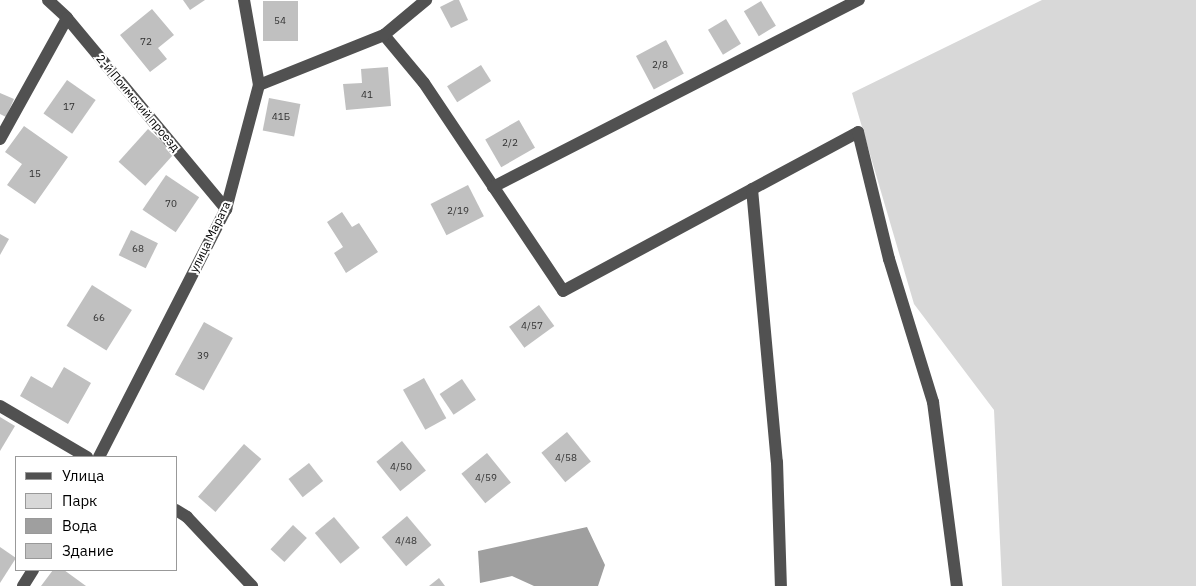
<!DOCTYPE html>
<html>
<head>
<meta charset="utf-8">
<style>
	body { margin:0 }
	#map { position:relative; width:1196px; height:586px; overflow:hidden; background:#fff; font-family:"IBM Plex Sans",sans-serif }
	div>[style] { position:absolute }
	.green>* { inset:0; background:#d8d8d8 }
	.water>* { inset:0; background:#9f9f9f }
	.building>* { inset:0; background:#c0c0c0; transform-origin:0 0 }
	.minor>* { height:12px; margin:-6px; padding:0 6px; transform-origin:6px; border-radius:6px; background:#515151 }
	span { translate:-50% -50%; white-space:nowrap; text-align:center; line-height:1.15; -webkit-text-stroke:4px #fff; paint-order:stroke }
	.number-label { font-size:10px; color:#303030 }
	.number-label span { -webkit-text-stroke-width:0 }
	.street-label { font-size:12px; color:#000 }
	.legend { position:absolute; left:15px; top:456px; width:162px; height:115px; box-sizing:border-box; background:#fff; border:1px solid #999; margin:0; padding:6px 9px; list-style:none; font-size:15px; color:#000 }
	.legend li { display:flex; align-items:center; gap:10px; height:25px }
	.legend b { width:25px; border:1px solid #999 }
</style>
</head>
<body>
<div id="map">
	<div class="green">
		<div style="clip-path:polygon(1042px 0,1196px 0,1196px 586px,1002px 586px,994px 410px,914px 304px,852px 93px)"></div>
	</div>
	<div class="water">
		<div style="clip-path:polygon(587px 527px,605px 565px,598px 586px,534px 586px,512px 576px,480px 583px,478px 551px)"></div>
	</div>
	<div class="building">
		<div style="clip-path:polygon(183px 0,205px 0,190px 10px)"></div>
		<div style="clip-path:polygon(454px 0,459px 0,468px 20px,451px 28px,440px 7px)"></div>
		<div style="left:263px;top:1px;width:35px;height:40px"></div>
		<div style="left:761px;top:1px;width:29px;height:20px;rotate:59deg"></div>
		<div style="clip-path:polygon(152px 9px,174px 35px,158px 48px,167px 59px,150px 72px,120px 35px)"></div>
		<div style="left:726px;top:19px;width:29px;height:21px;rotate:59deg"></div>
		<div style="left:666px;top:40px;width:38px;height:34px;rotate:62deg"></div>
		<div style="left:481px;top:65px;width:19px;height:40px;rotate:58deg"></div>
		<div style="clip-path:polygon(388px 67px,391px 106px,346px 110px,343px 84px,362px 83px,361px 69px)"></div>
		<div style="left:67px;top:80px;width:35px;height:41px;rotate:35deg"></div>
		<div style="clip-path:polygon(0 93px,14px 99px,6px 117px,0 114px)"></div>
		<div style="left:269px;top:98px;width:32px;height:33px;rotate:11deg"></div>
		<div style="left:519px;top:120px;width:32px;height:39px;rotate:60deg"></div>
		<div style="clip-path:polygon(24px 126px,68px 157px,35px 204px,7px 185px,22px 164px,5px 152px)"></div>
		<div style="left:148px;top:129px;width:36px;height:44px;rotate:42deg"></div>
		<div style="left:166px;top:175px;width:40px;height:42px;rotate:34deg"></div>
		<div style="left:468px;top:185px;width:35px;height:42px;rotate:63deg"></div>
		<div style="clip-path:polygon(342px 212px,352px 227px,359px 223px,378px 252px,346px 273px,334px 253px,343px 247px,327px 222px)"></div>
		<div style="left:131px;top:230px;width:30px;height:28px;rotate:26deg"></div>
		<div style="clip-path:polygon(0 234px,9px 239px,0 255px)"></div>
		<div style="left:92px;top:285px;width:47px;height:48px;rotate:32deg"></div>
		<div style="left:539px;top:305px;width:26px;height:37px;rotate:54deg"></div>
		<div style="left:204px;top:322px;width:33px;height:60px;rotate:29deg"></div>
		<div style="clip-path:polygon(64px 367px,91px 383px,68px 424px,20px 396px,31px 376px,52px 388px)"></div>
		<div style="left:424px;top:378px;width:46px;height:24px;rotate:61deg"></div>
		<div style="left:462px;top:379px;width:25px;height:27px;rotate:56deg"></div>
		<div style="clip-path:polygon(0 417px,15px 426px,0 451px)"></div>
		<div style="left:567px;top:432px;width:38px;height:33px;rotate:51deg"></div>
		<div style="left:402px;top:441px;width:38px;height:33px;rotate:51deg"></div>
		<div style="left:244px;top:444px;width:23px;height:70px;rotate:41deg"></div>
		<div style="left:487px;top:453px;width:38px;height:33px;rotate:51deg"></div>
		<div style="left:309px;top:463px;width:23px;height:26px;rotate:52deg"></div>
		<div style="left:407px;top:516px;width:38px;height:33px;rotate:50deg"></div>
		<div style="left:334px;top:517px;width:40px;height:25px;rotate:50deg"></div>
		<div style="left:293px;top:525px;width:19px;height:33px;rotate:43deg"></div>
		<div style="clip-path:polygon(0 547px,16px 558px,0 583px)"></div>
		<div style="clip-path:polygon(53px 570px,64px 570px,86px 586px,41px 586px)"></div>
		<div style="clip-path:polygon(439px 578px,445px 586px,429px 586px)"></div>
	</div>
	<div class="minor">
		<div style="left:48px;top:0;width:26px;rotate:43deg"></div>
		<div style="left:67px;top:18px;width:249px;rotate:50.2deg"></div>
		<div style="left:384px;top:35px;width:62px;rotate:50.2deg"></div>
		<div style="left:424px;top:83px;width:250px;rotate:56.2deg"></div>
		<div style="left:563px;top:291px;width:335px;rotate:-28.3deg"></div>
		<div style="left:858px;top:132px;width:131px;rotate:76.3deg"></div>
		<div style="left:889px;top:259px;width:150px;rotate:72.9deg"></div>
		<div style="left:933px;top:402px;width:186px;rotate:82.6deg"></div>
		<div style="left:259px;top:85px;width:135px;rotate:-21.8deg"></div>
		<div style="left:384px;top:35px;width:55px;rotate:-39.8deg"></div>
		<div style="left:0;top:139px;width:138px;rotate:-61deg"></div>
		<div style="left:493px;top:187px;width:411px;rotate:-27.1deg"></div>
		<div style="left:752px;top:189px;width:274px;rotate:84.8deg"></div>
		<div style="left:777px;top:462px;width:124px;rotate:88.2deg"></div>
		<div style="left:0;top:406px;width:101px;rotate:30.4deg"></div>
		<div style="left:99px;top:457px;width:279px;rotate:-62.9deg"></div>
		<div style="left:226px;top:209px;width:128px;rotate:-75.1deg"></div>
		<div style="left:259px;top:85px;width:86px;rotate:-100deg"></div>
		<div style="left:176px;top:510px;width:13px;rotate:32deg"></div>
		<div style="left:187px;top:517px;width:95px;rotate:46.7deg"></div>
		<div style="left:23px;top:586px;width:19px;rotate:-58deg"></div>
	</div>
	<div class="number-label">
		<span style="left:280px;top:21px">54</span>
		<span style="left:146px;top:42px">72</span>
		<span style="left:660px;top:65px">2/8</span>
		<span style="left:367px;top:95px">41</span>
		<span style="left:69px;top:107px">17</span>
		<span style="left:281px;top:117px">41Б</span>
		<span style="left:510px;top:143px">2/2</span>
		<span style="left:35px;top:174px">15</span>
		<span style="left:171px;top:204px">70</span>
		<span style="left:458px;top:211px">2/19</span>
		<span style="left:138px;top:249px">68</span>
		<span style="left:99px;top:318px">66</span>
		<span style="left:532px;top:326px">4/57</span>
		<span style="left:203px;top:356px">39</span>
		<span style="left:566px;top:458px">4/58</span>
		<span style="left:401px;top:467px">4/50</span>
		<span style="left:486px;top:478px">4/59</span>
		<span style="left:406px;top:541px">4/48</span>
	</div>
	<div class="street-label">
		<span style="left:138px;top:103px;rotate:50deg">2-й Поимский проезд</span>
		<span style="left:210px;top:237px;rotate:-64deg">улица Марата</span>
	</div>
	<ul class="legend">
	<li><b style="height:6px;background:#515151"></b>Улица</li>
	<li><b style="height:14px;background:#d8d8d8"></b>Парк</li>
	<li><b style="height:14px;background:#9f9f9f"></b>Вода</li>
	<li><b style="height:14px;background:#c0c0c0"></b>Здание</li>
	</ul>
</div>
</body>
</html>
